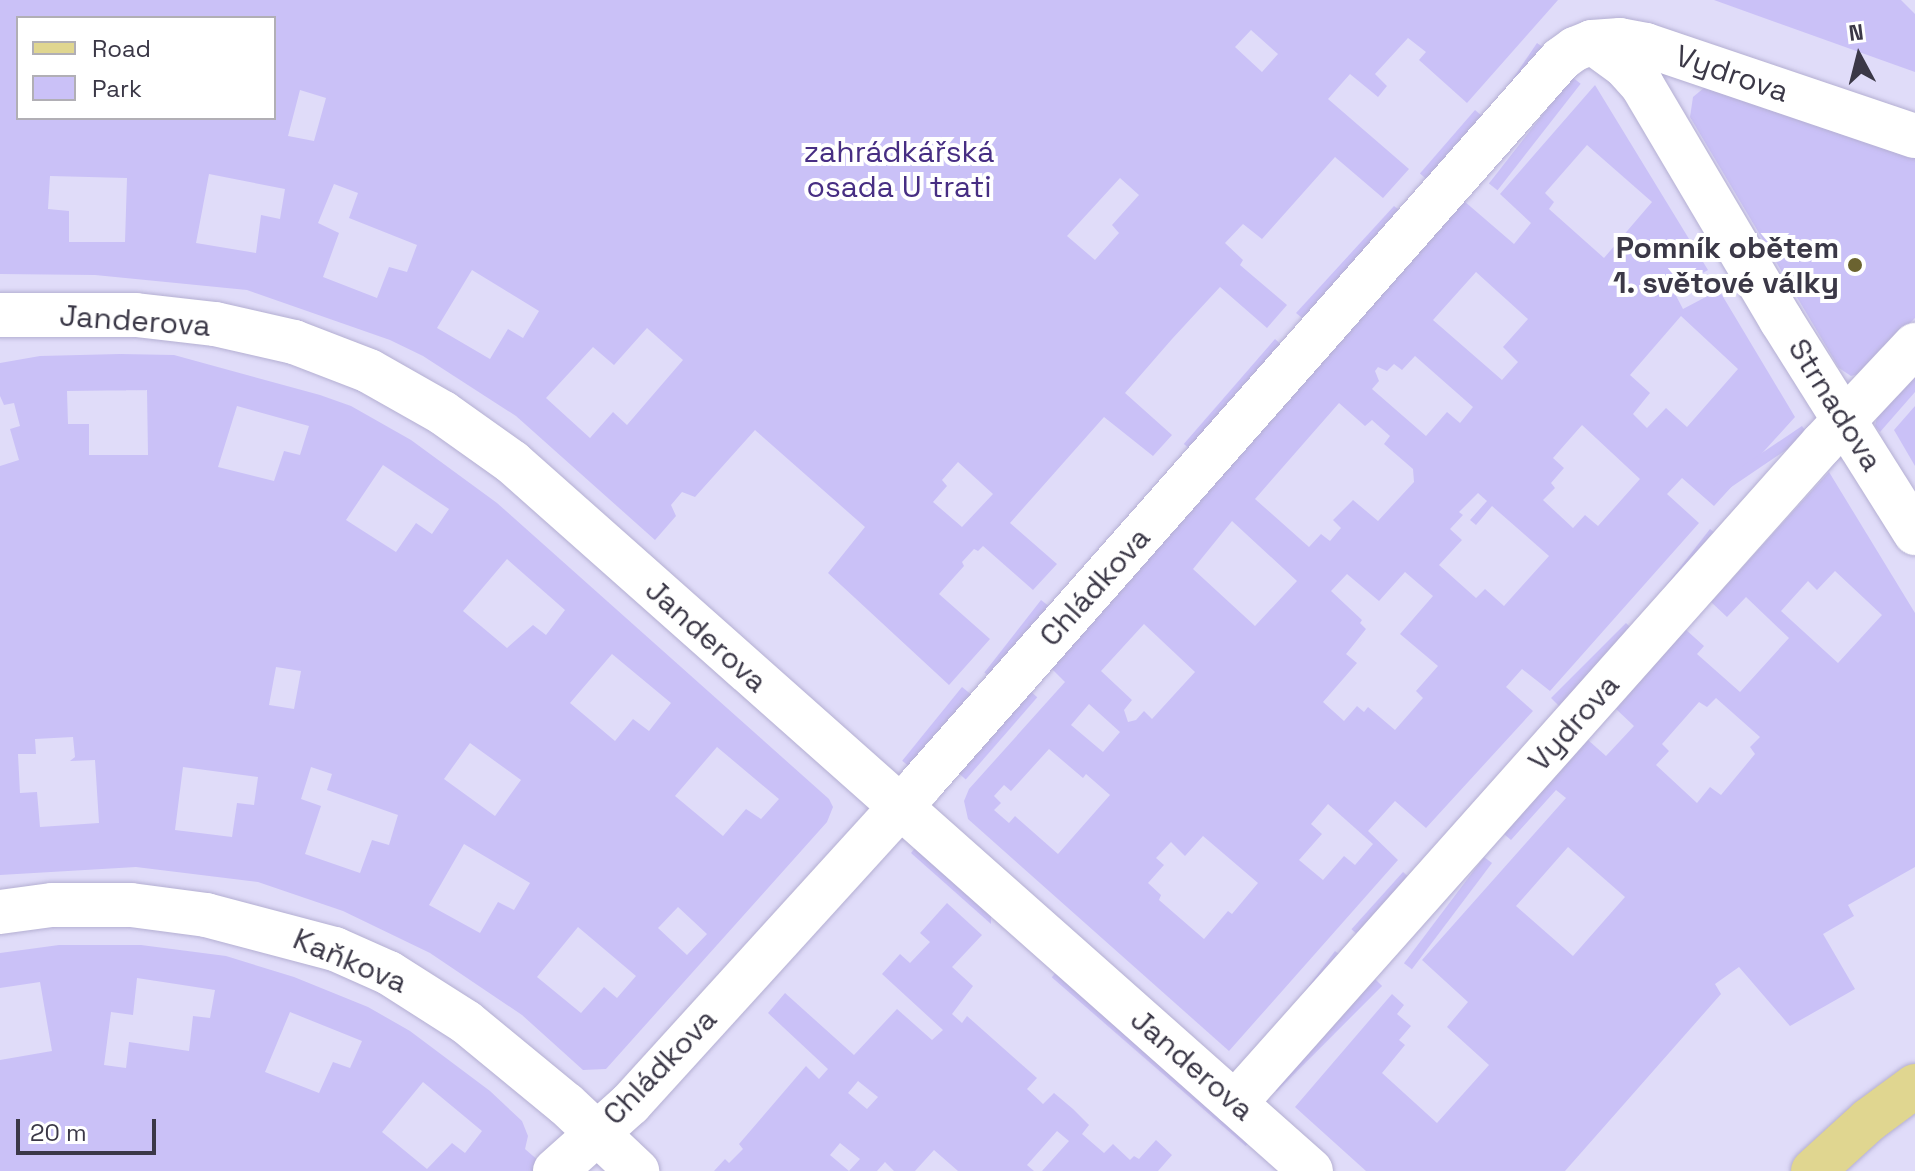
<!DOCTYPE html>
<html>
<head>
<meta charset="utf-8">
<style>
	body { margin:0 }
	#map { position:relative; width:1915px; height:1171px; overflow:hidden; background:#e0dcf9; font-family:"Space Grotesk",sans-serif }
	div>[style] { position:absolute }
	.green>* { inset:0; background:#cac1f7; transform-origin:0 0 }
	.roads { filter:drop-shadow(0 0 2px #b4afd2) drop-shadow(0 0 2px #b4afd2) }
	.minor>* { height:44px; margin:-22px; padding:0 22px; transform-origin:22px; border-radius:22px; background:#fff }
	.major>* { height:44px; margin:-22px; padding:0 22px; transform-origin:22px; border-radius:22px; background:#e0d690 }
	.dots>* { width:22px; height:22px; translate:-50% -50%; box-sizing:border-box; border:4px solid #fff; border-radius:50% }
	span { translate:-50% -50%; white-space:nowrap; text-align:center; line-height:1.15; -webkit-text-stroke:8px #fff; paint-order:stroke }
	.street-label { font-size:30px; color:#3b3847 }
	.park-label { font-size:30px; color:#472e83 }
	.poi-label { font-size:30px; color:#3b3847; font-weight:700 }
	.right { translate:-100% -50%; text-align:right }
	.legend { position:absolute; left:16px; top:16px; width:260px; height:104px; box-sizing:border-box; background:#fff; border:2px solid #b1afb5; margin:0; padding:10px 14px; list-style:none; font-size:24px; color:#3b3847 }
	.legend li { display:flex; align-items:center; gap:16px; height:40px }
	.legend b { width:40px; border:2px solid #b1afb5 }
	.north { position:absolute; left:1819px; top:16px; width:80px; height:80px; -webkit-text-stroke:6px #fff; paint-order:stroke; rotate:353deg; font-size:22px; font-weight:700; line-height:32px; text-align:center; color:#3b3847 }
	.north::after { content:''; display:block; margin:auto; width:28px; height:36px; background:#3b3847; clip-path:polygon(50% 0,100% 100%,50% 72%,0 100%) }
	.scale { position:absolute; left:16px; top:1119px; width:140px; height:36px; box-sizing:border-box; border:4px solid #3b3847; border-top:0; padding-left:10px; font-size:24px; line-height:28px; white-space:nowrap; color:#3b3847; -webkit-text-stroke:6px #fff; paint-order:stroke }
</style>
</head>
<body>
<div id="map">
	<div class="green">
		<div style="clip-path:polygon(evenodd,0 0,1558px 0,1467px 103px,1419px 60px,1426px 52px,1408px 38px,1375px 74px,1387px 86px,1378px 97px,1350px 74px,1328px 99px,1409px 169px,1383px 198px,1335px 157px,1262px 239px,1243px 224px,1225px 243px,1243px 260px,1240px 265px,1287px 305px,1267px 328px,1220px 287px,1172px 339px,1125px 393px,1172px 435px,1153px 456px,1104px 417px,1010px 523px,1057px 564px,1033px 590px,983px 546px,978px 551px,974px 549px,962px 562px,964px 566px,939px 594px,990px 639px,949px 685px,828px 573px,865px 527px,755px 430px,695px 497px,682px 492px,671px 505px,676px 516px,655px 540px,516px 416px,423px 356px,390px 340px,247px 290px,95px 275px,0 274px,0 0,18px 18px,274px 18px,274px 118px,18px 118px,18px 18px,0 0,1251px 30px,1278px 54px,1262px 72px,1235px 47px,1251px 30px,0 0,300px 90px,326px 98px,314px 141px,288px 136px,300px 90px,0 0,209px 174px,285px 189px,280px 219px,261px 215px,256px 253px,196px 243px,209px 174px,0 0,50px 176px,127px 178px,125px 242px,69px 242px,69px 211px,48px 209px,50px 176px,0 0,1120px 178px,1139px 195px,1112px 225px,1119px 233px,1095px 260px,1067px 236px,1120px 178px,0 0,334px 184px,358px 193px,349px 218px,417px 245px,407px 272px,389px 267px,377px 298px,323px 277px,339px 233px,318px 223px,334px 184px,0 0,472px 270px,539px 311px,523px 338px,508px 329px,490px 359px,437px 328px,472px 270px,0 0,647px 328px,683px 360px,627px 425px,613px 412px,590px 438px,546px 398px,593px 347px,614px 365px,647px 328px,0 0,958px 462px,993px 494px,962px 527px,933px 502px,947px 486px,942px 480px,958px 462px)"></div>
		<div style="clip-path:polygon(1714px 0,1901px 0,1915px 14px,1915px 72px)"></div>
		<div style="left:1537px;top:43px;width:11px;height:66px;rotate:34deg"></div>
		<div style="left:1572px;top:77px;width:11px;height:135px;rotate:38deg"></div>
		<div style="clip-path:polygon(evenodd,1595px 85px,1708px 270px,1673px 290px,1683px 309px,1719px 290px,1795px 417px,1714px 506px,1682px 478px,1667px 494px,1699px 523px,1550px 691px,1522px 669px,1506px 687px,1533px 711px,1426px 828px,1395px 801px,1368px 831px,1398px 860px,1229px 1051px,968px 819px,964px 801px,969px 789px,1065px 682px,1050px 667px,1464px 201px,1514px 244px,1531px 223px,1500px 194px,1595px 85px,1587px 145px,1652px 202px,1604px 258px,1549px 209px,1554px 202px,1545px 193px,1587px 145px,1595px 85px,1476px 272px,1528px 319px,1503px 347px,1518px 362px,1502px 380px,1433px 320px,1476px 272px,1595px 85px,1681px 316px,1738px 369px,1687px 427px,1666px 408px,1647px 428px,1633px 414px,1650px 393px,1630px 375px,1681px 316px,1595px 85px,1415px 356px,1473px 407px,1460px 423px,1447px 412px,1426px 436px,1372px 389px,1379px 381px,1375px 371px,1378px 367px,1387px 371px,1394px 364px,1402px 370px,1415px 356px,1595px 85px,1339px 403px,1365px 426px,1372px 420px,1390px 436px,1384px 444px,1413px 469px,1414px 482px,1378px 521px,1353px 500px,1333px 520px,1341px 528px,1330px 541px,1321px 534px,1309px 547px,1255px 499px,1339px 403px,1595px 85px,1582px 425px,1640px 479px,1598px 526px,1585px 515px,1573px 528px,1543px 500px,1555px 488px,1551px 483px,1564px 468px,1553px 458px,1582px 425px,1595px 85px,1478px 493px,1487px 501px,1470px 520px,1476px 525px,1492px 506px,1549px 556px,1504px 606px,1485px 589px,1476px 598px,1439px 565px,1462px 540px,1450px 529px,1463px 515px,1459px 512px,1478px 493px,1595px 85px,1232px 521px,1297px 581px,1255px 626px,1193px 569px,1232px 521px,1595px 85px,1405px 572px,1433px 596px,1400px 634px,1438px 666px,1416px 691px,1423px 698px,1395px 730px,1368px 707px,1364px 712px,1357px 706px,1344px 721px,1323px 702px,1357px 663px,1346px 654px,1366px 629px,1360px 623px,1362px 620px,1331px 591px,1347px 574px,1379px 601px,1405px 572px,1595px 85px,1144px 624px,1195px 672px,1152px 719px,1144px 711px,1136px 720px,1128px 722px,1124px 710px,1132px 700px,1101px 671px,1144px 624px,1595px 85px,1089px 704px,1120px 732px,1103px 752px,1071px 725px,1089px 704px,1595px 85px,1049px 749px,1083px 778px,1086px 774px,1110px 795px,1058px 854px,1015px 816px,1009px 823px,994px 810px,1001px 803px,994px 796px,1004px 785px,1011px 791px,1049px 749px,1595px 85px,1328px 804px,1373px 844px,1355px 865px,1344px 856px,1323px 880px,1299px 860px,1322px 834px,1311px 824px,1328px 804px,1595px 85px,1203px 836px,1258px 883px,1232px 914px,1228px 911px,1204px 939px,1159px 900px,1161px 895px,1148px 883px,1164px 865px,1156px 858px,1171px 842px,1185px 856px,1203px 836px)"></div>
		<div style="clip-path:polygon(1705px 87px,1915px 155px,1915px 318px,1862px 373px,1851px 376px,1839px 368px,1690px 117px,1693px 97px)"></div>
		<div style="left:1475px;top:110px;width:11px;height:84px;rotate:41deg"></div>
		<div style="clip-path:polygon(1394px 206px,1402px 212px,1306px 321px,1296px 313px)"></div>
		<div style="left:1275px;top:339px;width:9px;height:139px;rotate:41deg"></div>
		<div style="clip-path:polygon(evenodd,120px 354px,174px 355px,320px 395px,351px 406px,411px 440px,497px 503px,829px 799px,833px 807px,827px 822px,606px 1069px,583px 1070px,522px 1015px,430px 953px,343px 911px,258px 882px,136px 867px,0 875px,0 466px,19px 460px,10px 429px,20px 426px,14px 403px,4px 405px,0 396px,0 363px,40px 356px,120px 354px,147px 390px,148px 455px,89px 455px,89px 424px,68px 424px,67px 391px,147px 390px,120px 354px,237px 406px,309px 426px,300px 455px,284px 451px,274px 481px,218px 467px,237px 406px,120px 354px,383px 465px,449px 509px,432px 534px,416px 523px,396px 552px,346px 520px,383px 465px,120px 354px,507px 559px,565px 610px,546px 635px,533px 625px,507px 648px,463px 611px,507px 559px,120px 354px,612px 654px,671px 703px,649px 731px,633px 719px,615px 741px,570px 703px,612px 654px,120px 354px,276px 667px,301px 671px,294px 709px,269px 705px,276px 667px,120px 354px,73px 737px,75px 757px,70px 761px,95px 760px,99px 823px,40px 827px,37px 792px,20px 793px,18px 754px,36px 754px,35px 739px,73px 737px,120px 354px,470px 743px,521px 780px,495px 816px,444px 779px,470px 743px,120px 354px,717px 747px,779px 799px,761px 819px,746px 809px,723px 836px,675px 796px,717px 747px,120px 354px,183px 767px,258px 777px,254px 805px,237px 803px,232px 837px,175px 830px,183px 767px,120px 354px,311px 767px,332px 774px,327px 790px,398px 815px,389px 845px,372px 840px,360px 873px,305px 854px,321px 806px,301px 799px,311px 767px,120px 354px,464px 844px,530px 883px,514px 910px,498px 902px,480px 933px,429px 905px,464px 844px,120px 354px,678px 907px,707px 934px,687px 955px,658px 928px,678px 907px,120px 354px,578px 927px,636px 976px,617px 998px,604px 987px,581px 1013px,537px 977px,578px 927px)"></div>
		<div style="clip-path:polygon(1915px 372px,1915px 392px,1880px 432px,1875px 426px,1878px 413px)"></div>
		<div style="clip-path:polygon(1915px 406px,1915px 466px,1894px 430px)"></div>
		<div style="left:1802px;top:426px;width:11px;height:119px;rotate:56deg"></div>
		<div style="clip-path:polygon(evenodd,1829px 472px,1915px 613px,1915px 867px,1848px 905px,1854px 916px,1823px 934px,1855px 989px,1790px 1026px,1739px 967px,1715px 984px,1721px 994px,1565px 1171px,1366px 1171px,1295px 1107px,1392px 994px,1404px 1005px,1397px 1014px,1411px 1026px,1399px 1040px,1405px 1045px,1382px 1073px,1437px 1123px,1489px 1065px,1447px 1027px,1468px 1002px,1422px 960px,1566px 798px,1556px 790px,1511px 840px,1504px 834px,1588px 740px,1606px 756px,1634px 726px,1616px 709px,1685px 629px,1704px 646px,1697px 654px,1740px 692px,1789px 638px,1746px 597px,1727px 617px,1711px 602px,1829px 472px,1835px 571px,1882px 615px,1838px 663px,1781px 611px,1808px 581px,1817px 590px,1835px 571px,1829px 472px,1716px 698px,1760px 737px,1750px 747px,1755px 754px,1721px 795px,1710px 787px,1697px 803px,1656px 765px,1669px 751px,1662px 744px,1699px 702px,1707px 707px,1716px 698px,1829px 472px,1568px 847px,1625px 897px,1573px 956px,1516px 906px,1568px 847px)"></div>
		<div style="left:1710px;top:529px;width:11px;height:102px;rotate:38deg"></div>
		<div style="left:1041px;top:600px;width:11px;height:92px;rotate:38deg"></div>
		<div style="left:1626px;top:623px;width:13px;height:106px;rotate:45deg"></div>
		<div style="left:962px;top:687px;width:13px;height:95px;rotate:39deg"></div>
		<div style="left:1029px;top:690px;width:11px;height:109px;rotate:41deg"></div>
		<div style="clip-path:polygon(917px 846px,991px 915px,991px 924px,911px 853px)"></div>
		<div style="left:1484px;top:857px;width:10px;height:133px;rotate:37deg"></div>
		<div style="left:1403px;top:872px;width:12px;height:77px;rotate:42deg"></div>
		<div style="clip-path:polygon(evenodd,947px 903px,982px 935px,952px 967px,973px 986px,952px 1014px,962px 1023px,967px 1016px,1037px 1078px,1027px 1089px,1043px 1104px,1054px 1093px,1073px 1109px,1089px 1125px,1082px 1134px,1104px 1153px,1113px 1144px,1130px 1160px,1134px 1156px,1139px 1159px,1156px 1140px,1172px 1155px,1158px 1171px,1042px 1171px,1069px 1141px,1057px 1131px,1027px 1165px,1034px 1171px,958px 1171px,934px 1150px,915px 1171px,894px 1171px,885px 1162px,877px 1171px,849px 1171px,860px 1159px,840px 1143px,830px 1155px,849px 1171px,714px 1171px,725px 1159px,729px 1163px,743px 1149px,739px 1144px,806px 1066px,819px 1079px,828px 1069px,768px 1013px,785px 993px,854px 1055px,897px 1009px,932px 1040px,943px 1030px,882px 974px,900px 954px,910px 963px,930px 942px,920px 933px,947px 903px,858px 1081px,878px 1097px,867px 1109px,848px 1093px,858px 1081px)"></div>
		<div style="clip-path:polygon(evenodd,59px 945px,141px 945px,226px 956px,294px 977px,368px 1007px,410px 1031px,490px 1091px,522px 1121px,528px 1136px,525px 1149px,540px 1162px,533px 1171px,0 1171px,0 1060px,52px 1051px,40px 982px,0 988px,0 953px,59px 945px,137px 978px,215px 990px,210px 1018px,193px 1016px,189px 1051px,129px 1042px,126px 1068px,104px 1065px,111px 1012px,133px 1015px,137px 978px,59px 945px,290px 1012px,362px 1041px,350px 1068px,333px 1062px,319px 1093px,265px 1072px,290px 1012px,59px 945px,423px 1082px,482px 1131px,465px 1153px,452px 1143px,427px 1169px,382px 1132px,423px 1082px)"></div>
		<div style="left:1335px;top:951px;width:10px;height:145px;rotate:37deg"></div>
		<div style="left:1059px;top:969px;width:257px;height:11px;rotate:41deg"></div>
		<div style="left:1375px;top:979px;width:10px;height:149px;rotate:45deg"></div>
	</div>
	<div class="roads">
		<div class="minor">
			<div style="left:1592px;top:42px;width:39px;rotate:36deg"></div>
			<div style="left:1624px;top:65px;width:27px;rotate:48deg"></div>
			<div style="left:1642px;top:85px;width:273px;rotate:59.4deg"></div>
			<div style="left:1781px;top:320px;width:252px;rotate:57.8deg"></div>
			<div style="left:0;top:315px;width:136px"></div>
			<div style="left:136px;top:315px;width:80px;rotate:6.5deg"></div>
			<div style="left:215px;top:324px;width:81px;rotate:12.8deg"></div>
			<div style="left:294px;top:342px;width:80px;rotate:21.1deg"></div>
			<div style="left:369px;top:371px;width:85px;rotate:29.6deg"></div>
			<div style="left:443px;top:413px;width:85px;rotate:35.4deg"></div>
			<div style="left:512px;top:462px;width:1068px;rotate:41.58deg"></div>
			<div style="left:0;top:912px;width:52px;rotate:-7.7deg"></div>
			<div style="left:52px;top:905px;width:79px"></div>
			<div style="left:131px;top:905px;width:76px;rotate:7.6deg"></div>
			<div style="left:206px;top:915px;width:133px;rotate:14.8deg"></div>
			<div style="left:335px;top:949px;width:59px;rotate:24deg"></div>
			<div style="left:389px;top:973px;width:91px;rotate:32.5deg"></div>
			<div style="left:466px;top:1022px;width:129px;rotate:39.4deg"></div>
			<div style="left:566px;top:1104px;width:98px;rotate:43.3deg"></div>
			<div style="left:1235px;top:1103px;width:883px;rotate:-48.31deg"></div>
			<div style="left:1822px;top:444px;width:136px;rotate:-46.8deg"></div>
			<div style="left:555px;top:1171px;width:101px;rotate:-41.8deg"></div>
			<div style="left:630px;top:1104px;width:431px;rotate:-47.7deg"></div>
			<div style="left:920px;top:785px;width:968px;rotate:-48.56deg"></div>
			<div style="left:1561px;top:59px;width:17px;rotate:-36deg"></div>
			<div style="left:1575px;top:49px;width:18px;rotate:-22deg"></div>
			<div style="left:1592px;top:42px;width:28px;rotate:-4deg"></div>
			<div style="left:1620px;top:40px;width:26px;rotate:11deg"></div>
			<div style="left:1646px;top:45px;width:284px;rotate:18.7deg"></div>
		</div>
		<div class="major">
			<div style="left:1813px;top:1171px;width:76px;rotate:-42.3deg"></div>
			<div style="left:1869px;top:1120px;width:57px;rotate:-36.5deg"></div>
		</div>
	</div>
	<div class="dots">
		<div style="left:1855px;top:265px;background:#6b6330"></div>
	</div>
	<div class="street-label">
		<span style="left:1732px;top:74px;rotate:19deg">Vydrova</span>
		<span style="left:135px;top:321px;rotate:4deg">Janderova</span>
		<span style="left:1835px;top:405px;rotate:58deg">Strnadova</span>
		<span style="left:1095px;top:587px;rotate:-48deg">Chládkova</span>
		<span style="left:706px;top:636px;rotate:42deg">Janderova</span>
		<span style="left:1574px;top:723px;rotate:-48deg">Vydrova</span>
		<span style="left:350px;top:961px;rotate:23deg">Kaňkova</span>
		<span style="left:1192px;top:1065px;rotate:41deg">Janderova</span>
		<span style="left:660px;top:1067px;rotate:-46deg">Chládkova</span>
	</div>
	<div class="park-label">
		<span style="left:899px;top:169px">zahrádkářská<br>osada U trati</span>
	</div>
	<div class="poi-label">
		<span class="right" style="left:1839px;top:265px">Pomník obětem<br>1. světové války</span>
	</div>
	<ul class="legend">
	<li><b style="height:10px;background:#e0d690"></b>Road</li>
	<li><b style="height:22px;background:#cac1f7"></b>Park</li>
	</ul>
	<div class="north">N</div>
	<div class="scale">20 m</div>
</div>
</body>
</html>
